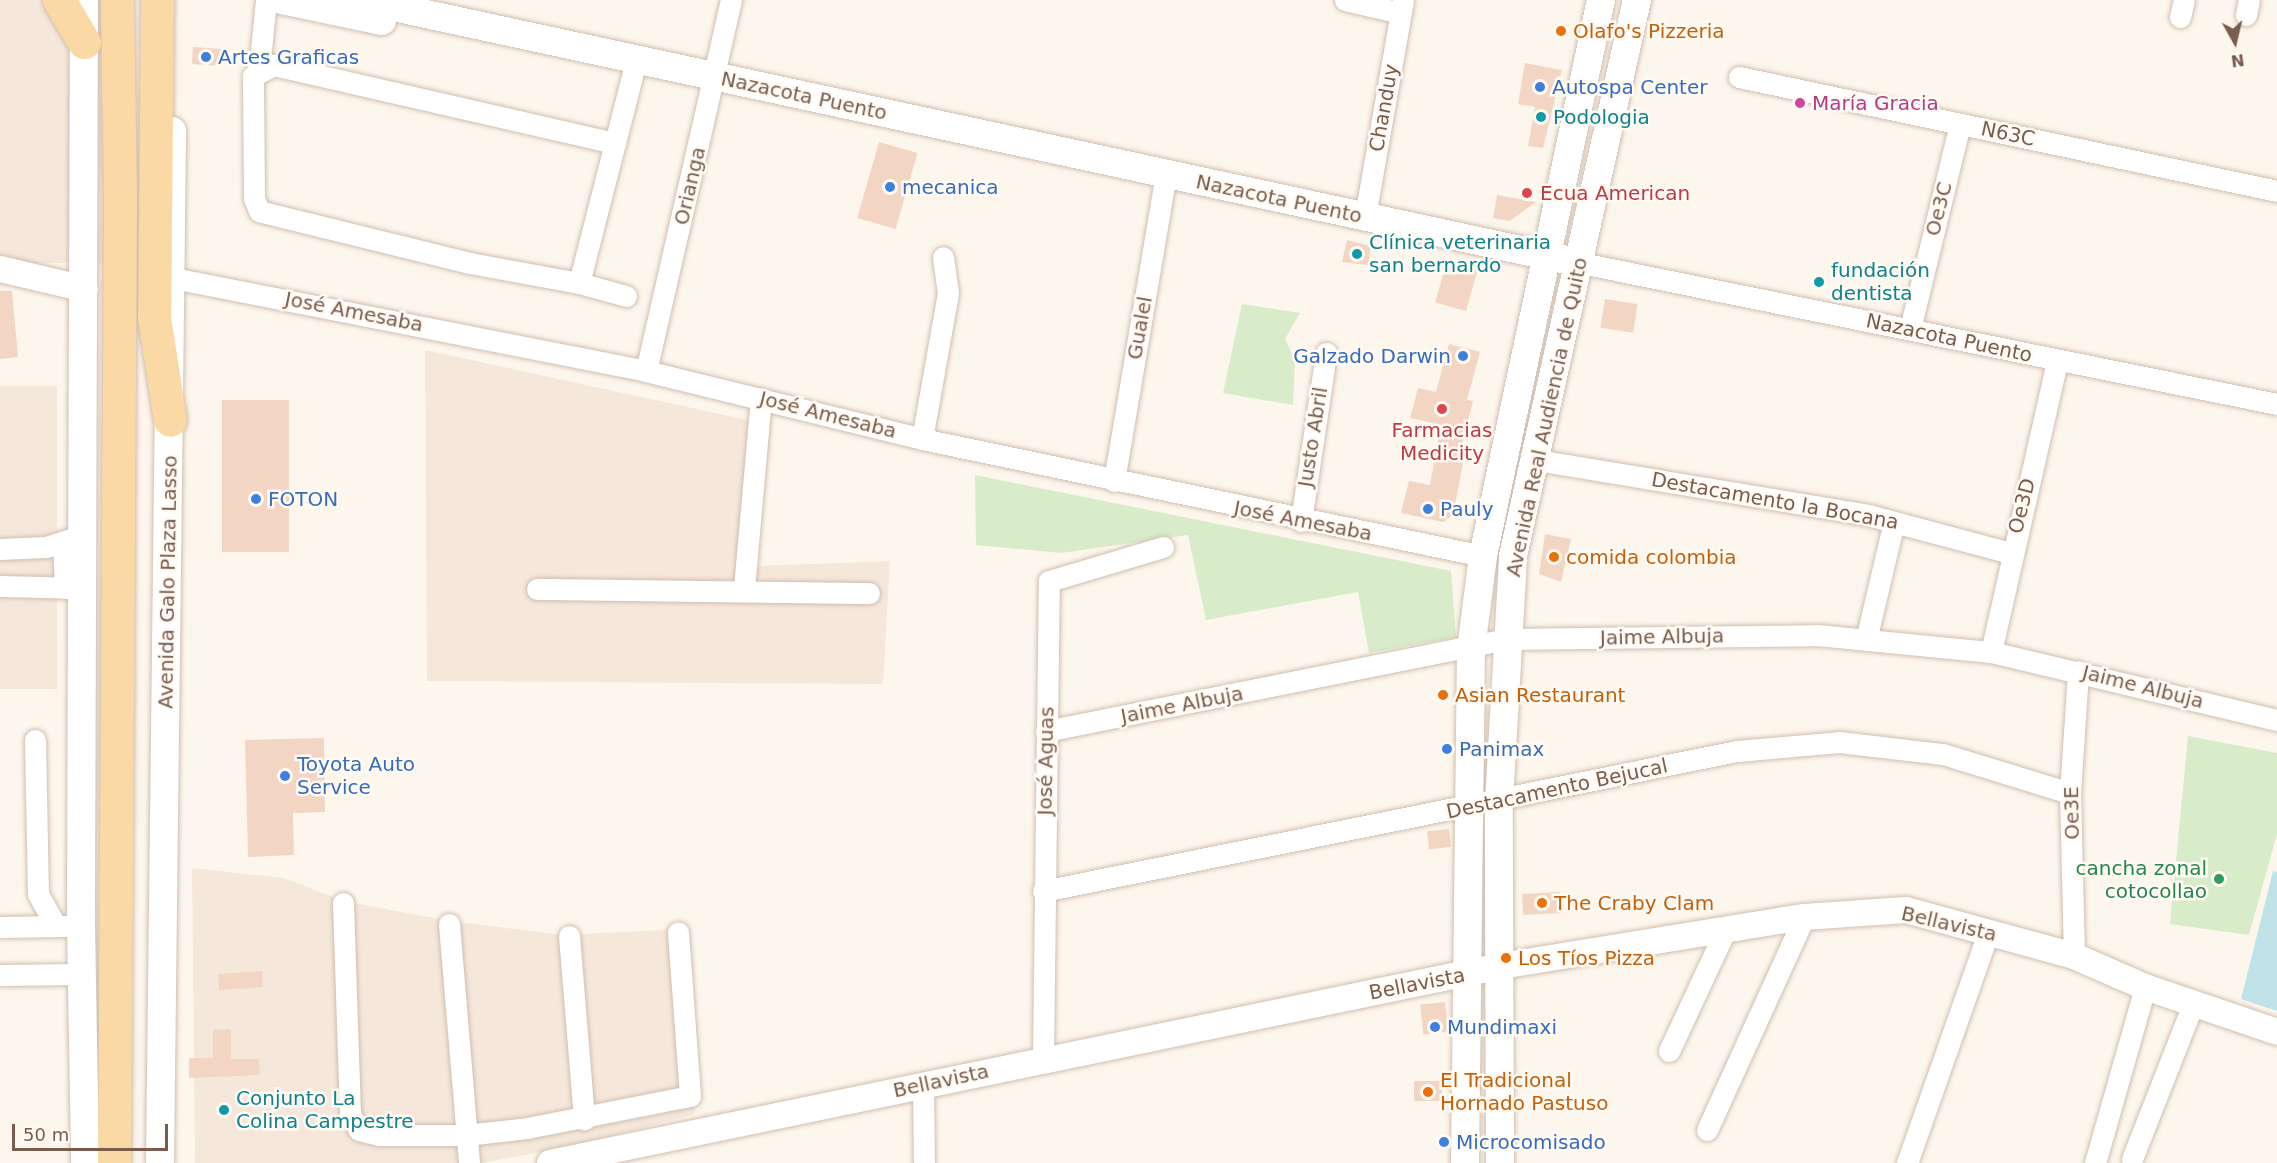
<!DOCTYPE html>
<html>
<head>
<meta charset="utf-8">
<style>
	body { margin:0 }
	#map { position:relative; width:2277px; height:1163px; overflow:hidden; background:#fdf6ec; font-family:"DejaVu Sans",sans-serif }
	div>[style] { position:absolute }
	.residential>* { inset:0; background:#f5e8da; transform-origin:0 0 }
	.green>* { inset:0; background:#d8ecc9 }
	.water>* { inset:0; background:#bfe3e8 }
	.building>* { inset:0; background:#f3d5c3; transform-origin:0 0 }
	.roads { filter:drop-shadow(0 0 2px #d1beb0) drop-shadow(0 0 2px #d1beb0) }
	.minor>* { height:21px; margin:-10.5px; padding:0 10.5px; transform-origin:10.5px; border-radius:10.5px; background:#fff }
	.tertiary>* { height:26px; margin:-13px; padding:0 13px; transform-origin:13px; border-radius:13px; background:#fff }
	.secondary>* { height:28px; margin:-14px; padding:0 14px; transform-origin:14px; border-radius:14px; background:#fff }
	.primary>* { height:33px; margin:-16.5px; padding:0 16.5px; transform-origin:16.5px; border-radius:16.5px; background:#fbd9a5 }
	.dots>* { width:16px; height:16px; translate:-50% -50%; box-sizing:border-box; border:3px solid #fffaf3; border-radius:50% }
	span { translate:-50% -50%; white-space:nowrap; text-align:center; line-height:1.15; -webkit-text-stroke:5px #fffaf3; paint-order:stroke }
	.food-label { font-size:20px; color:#c56008 }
	.left { translate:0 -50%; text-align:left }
	.shop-label { font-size:20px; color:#366cbe }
	.right { translate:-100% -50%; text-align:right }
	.street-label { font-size:20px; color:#7a5c4d }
	.hotel-label { font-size:20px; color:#b23c85 }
	.culture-label { font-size:20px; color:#0d838f }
	.health-label { font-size:20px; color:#be3a42 }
	.leisure-label { font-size:20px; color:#27864d }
	.north { position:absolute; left:2205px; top:12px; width:60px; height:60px; -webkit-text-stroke:4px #fffaf3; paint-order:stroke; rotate:172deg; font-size:16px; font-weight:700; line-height:24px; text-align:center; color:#7a5c4d }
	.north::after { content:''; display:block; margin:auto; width:21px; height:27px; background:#7a5c4d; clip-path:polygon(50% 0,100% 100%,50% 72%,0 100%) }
	.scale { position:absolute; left:12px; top:1124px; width:156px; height:27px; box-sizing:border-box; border:3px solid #7a5c4d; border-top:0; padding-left:8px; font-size:18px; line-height:21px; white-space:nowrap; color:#7a5c4d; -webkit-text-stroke:4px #fffaf3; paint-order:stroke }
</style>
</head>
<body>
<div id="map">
	<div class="residential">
		<div style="left:0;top:0;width:107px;height:263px"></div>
		<div style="clip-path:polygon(425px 350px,761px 423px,754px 566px,890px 561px,883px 684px,427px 681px)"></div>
		<div style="left:0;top:386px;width:57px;height:303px"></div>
		<div style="clip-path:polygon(192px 868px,284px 878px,343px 901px,450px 921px,563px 935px,681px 929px,695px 1114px,571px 1146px,483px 1163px,195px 1163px)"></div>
	</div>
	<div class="green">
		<div style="clip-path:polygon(1242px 304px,1300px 313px,1285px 339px,1295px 360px,1293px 405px,1223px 393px)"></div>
		<div style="clip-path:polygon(975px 475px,1451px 571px,1456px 637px,1369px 653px,1358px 592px,1206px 620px,1188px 535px,1061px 553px,976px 545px)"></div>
		<div style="clip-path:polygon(2188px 736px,2277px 753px,2277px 834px,2249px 935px,2170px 924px)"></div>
	</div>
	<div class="water">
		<div style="clip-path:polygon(2273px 871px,2277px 872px,2277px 1011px,2241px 999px)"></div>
	</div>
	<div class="building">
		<div style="left:193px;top:47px;width:28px;height:17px;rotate:4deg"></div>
		<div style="clip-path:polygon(1525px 63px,1562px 70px,1543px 148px,1528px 146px,1535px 107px,1518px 104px)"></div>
		<div style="left:879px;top:142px;width:40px;height:79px;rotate:16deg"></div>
		<div style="clip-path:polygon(1497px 195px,1536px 202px,1510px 221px,1493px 218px)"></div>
		<div style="clip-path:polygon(1347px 240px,1371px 246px,1368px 265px,1342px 262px)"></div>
		<div style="left:1447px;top:261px;width:32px;height:43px;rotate:16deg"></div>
		<div style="clip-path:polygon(0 291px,12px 291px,18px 357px,0 359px)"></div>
		<div style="left:1605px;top:299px;width:33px;height:29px;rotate:9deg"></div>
		<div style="clip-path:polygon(1449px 344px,1480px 352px,1467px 400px,1473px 401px,1460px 452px,1465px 453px,1453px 515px,1443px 522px,1401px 513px,1409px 481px,1430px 485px,1441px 425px,1410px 418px,1418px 388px,1436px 392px)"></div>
		<div style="left:222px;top:400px;width:67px;height:152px"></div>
		<div style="clip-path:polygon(1545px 534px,1571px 539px,1561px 582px,1539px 574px)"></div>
		<div style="clip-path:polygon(324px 738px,325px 812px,293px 813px,294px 855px,248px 857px,245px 740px)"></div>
		<div style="left:1449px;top:829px;width:18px;height:22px;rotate:84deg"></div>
		<div style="left:1560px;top:892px;width:21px;height:38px;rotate:87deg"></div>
		<div style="left:262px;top:971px;width:16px;height:44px;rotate:86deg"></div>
		<div style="left:1445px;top:1002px;width:30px;height:25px;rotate:84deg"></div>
		<div style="clip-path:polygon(231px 1029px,231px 1059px,259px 1059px,260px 1075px,189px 1078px,189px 1058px,213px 1058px,213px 1030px)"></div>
		<div style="left:1442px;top:1081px;width:20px;height:28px;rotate:90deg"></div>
	</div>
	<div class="roads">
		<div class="minor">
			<div style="left:1345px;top:0;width:57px;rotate:13.1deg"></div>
			<div style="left:2246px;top:15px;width:15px;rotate:-79deg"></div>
			<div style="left:2180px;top:17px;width:17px;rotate:-77deg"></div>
			<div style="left:259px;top:69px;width:69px;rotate:-84.2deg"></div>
			<div style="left:1739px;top:77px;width:550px;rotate:11.96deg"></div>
			<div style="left:1365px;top:216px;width:219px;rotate:-80deg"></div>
			<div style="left:1581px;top:263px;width:710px;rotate:11.45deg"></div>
			<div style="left:173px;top:278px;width:482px;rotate:11.1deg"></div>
			<div style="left:646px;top:371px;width:284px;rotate:13.8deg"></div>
			<div style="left:922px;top:439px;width:573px;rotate:11.78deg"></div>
			<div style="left:579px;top:283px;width:111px;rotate:-169.6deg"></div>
			<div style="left:470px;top:263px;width:217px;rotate:-166.2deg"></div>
			<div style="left:259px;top:211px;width:14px;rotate:-111deg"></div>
			<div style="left:254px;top:198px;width:122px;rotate:-90.5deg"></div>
			<div style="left:253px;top:76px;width:24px;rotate:-28deg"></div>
			<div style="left:274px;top:65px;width:350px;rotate:12.9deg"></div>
			<div style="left:626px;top:296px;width:49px;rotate:-164.5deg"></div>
			<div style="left:579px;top:283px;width:229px;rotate:-75.6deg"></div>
			<div style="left:1910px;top:329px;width:211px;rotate:-76.3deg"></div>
			<div style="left:646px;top:371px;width:381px;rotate:-77.1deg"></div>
			<div style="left:922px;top:439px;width:148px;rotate:-79.9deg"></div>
			<div style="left:948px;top:293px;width:36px;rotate:-98deg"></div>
			<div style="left:1537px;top:460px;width:336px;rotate:9.4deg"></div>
			<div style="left:1868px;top:515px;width:148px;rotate:14.9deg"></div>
			<div style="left:1114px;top:481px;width:310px;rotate:-80.4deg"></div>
			<div style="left:1301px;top:521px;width:170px;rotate:-81.5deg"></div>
			<div style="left:63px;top:542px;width:46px;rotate:87.5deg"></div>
			<div style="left:0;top:549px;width:46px;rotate:-2.5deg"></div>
			<div style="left:46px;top:547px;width:39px;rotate:-18deg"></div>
			<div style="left:0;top:586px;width:83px;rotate:1.4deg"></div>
			<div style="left:744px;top:588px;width:190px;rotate:-84.9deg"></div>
			<div style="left:537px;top:589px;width:332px;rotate:0.7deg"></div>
			<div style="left:1866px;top:640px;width:121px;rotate:-76.7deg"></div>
			<div style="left:1991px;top:652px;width:298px;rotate:-77.2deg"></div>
			<div style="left:1046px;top:731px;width:468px;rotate:-11.3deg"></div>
			<div style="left:1505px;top:639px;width:312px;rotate:-0.7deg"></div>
			<div style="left:1817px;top:635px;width:175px;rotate:5.6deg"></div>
			<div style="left:1991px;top:652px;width:294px;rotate:13.4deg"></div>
			<div style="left:35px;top:740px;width:154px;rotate:88.9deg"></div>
			<div style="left:38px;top:894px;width:35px;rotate:61deg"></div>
			<div style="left:1043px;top:891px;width:708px;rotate:-11.41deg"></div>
			<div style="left:1737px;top:751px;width:102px;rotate:-5deg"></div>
			<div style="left:1839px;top:742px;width:105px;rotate:6.6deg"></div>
			<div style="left:1943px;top:754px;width:133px;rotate:17.1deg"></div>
			<div style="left:343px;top:903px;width:211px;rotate:88.1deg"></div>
			<div style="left:350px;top:1114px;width:18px;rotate:61deg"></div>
			<div style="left:359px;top:1130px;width:21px;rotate:14deg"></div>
			<div style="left:379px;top:1135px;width:87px"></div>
			<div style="left:466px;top:1135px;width:61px;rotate:-6.5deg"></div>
			<div style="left:527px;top:1128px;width:166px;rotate:-11.1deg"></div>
			<div style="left:690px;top:1096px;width:164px;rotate:-94.2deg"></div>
			<div style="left:449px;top:924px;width:240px;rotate:85.2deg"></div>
			<div style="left:0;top:927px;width:65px;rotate:-0.9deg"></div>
			<div style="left:569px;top:936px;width:184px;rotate:85.3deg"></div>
			<div style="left:2074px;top:956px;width:163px;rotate:-91.4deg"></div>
			<div style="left:2070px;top:793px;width:122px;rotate:-86.2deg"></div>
			<div style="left:0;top:975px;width:83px;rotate:-0.7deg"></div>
			<div style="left:1669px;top:1051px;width:132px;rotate:-65deg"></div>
			<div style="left:1043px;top:1059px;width:478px;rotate:-89.3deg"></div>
			<div style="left:1049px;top:581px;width:119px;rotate:-16.6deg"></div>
			<div style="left:923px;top:1085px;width:78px;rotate:89.3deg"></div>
			<div style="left:1707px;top:1130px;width:234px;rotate:-65.5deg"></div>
			<div style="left:2132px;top:1159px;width:167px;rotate:-68.5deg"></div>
			<div style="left:1907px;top:1163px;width:244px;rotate:-70.6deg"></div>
			<div style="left:2095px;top:1163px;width:183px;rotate:-74.1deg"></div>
		</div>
		<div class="tertiary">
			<div style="left:0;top:269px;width:87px;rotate:13.2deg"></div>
			<div style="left:550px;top:1163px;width:971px;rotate:-11.7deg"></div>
			<div style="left:1501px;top:966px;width:307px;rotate:-9.2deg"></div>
			<div style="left:1804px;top:917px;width:102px;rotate:-3.9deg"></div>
			<div style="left:1906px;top:910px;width:174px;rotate:15.3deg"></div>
			<div style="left:2074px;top:956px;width:77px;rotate:23.6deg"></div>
			<div style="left:2145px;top:987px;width:139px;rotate:18.8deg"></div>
		</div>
		<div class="secondary">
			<div style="left:84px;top:0;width:925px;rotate:90.19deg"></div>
			<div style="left:81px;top:925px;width:238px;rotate:89deg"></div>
			<div style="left:282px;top:0;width:102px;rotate:11.9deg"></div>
			<div style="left:361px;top:0;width:1248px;rotate:12.17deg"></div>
			<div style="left:160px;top:1163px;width:1032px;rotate:-89.33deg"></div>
			<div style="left:1465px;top:1163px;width:514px;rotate:-89.33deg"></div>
			<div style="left:1471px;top:649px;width:94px;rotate:-82.6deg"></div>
			<div style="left:1483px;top:556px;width:568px;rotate:-78.02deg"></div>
			<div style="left:1500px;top:1163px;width:361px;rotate:-90.2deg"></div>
			<div style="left:1499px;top:802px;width:246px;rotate:-86.7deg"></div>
			<div style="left:1513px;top:556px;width:570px;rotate:-77.43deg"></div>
		</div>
		<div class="primary">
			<div style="left:59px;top:0;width:49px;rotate:59.2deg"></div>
			<div style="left:157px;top:0;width:317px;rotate:90.5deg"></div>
			<div style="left:154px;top:317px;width:104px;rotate:81.2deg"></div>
			<div style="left:114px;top:1163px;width:966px;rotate:-89.64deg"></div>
			<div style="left:120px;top:197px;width:197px;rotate:-90.9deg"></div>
		</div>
	</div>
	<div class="dots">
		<div style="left:1561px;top:31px;background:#e8710a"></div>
		<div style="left:206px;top:57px;background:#3f7fe0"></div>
		<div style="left:1540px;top:87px;background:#3f7fe0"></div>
		<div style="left:1800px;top:103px;background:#d1479c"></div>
		<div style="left:1541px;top:117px;background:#0f9aa8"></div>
		<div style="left:890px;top:187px;background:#3f7fe0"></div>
		<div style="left:1527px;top:193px;background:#e0444e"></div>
		<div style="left:1357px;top:254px;background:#0f9aa8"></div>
		<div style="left:1819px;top:282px;background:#0f9aa8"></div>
		<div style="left:1463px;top:356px;background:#3f7fe0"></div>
		<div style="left:1442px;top:409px;background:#e0444e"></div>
		<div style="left:256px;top:499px;background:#3f7fe0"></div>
		<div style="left:1428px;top:509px;background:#3f7fe0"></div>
		<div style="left:1554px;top:557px;background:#e8710a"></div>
		<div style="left:1443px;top:695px;background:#e8710a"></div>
		<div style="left:1447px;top:749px;background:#3f7fe0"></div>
		<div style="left:285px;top:776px;background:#3f7fe0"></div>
		<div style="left:2219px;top:879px;background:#2e9e5b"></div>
		<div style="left:1542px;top:903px;background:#e8710a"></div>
		<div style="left:1506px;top:958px;background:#e8710a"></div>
		<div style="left:1435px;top:1027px;background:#3f7fe0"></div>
		<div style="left:1428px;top:1092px;background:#e8710a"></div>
		<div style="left:224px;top:1110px;background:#0f9aa8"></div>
		<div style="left:1444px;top:1142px;background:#3f7fe0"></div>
	</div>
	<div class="food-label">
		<span class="left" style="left:1573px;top:31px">Olafo's Pizzeria</span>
		<span class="left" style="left:1566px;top:557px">comida colombia</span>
		<span class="left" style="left:1455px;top:695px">Asian Restaurant</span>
		<span class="left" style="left:1554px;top:903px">The Craby Clam</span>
		<span class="left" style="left:1518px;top:958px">Los Tíos Pizza</span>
		<span class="left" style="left:1440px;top:1092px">El Tradicional<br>Hornado Pastuso</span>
	</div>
	<div class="shop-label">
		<span class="left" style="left:218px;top:57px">Artes Graficas</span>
		<span class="left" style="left:1552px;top:87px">Autospa Center</span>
		<span class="left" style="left:902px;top:187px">mecanica</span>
		<span class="right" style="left:1451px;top:356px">Galzado Darwin</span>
		<span class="left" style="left:268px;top:499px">FOTON</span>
		<span class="left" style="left:1440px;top:509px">Pauly</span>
		<span class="left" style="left:1459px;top:749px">Panimax</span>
		<span class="left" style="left:297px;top:776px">Toyota Auto<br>Service</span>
		<span class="left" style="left:1447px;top:1027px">Mundimaxi</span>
		<span class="left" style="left:1456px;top:1142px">Microcomisado</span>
	</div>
	<div class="street-label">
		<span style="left:804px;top:96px;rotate:12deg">Nazacota Puento</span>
		<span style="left:1384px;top:108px;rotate:-80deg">Chanduy</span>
		<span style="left:2008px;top:134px;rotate:12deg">N63C</span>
		<span style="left:690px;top:186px;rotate:-77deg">Orianga</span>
		<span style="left:1279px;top:199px;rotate:12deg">Nazacota Puento</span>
		<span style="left:1939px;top:209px;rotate:-76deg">Oe3C</span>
		<span style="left:354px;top:312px;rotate:11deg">José Amesaba</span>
		<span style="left:1140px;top:328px;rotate:-80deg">Gualel</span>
		<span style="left:1949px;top:338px;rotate:12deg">Nazacota Puento</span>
		<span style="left:828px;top:415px;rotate:14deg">José Amesaba</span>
		<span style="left:1547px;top:417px;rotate:-78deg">Avenida Real Audiencia de Quito</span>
		<span style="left:1313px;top:437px;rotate:-81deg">Justo Abril</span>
		<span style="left:1775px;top:501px;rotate:10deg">Destacamento la Bocana</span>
		<span style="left:2022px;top:506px;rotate:-76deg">Oe3D</span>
		<span style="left:1303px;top:521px;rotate:11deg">José Amesaba</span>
		<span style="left:168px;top:582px;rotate:-89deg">Avenida Galo Plaza Lasso</span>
		<span style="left:1662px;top:637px;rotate:-1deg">Jaime Albuja</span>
		<span style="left:2143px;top:687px;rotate:14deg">Jaime Albuja</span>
		<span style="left:1182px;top:705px;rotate:-11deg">Jaime Albuja</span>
		<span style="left:1046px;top:761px;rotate:-89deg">José Aguas</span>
		<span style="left:1557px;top:789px;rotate:-12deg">Destacamento Bejucal</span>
		<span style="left:2072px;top:813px;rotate:-91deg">Oe3E</span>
		<span style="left:1949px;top:924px;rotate:13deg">Bellavista</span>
		<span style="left:1417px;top:984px;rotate:-11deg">Bellavista</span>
		<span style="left:941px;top:1081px;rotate:-12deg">Bellavista</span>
	</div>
	<div class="hotel-label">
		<span class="left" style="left:1812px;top:103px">María Gracia</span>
	</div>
	<div class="culture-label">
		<span class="left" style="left:1553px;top:117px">Podologia</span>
		<span class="left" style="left:1369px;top:254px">Clínica veterinaria<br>san bernardo</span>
		<span class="left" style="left:1831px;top:282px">fundación<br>dentista</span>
		<span class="left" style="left:236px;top:1110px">Conjunto La<br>Colina Campestre</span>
	</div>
	<div class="health-label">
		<span class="left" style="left:1540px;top:193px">Ecua American</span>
		<span style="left:1442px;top:442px">Farmacias<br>Medicity</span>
	</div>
	<div class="leisure-label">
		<span class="right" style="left:2207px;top:880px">cancha zonal<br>cotocollao</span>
	</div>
	<div class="north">N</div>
	<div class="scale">50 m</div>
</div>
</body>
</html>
